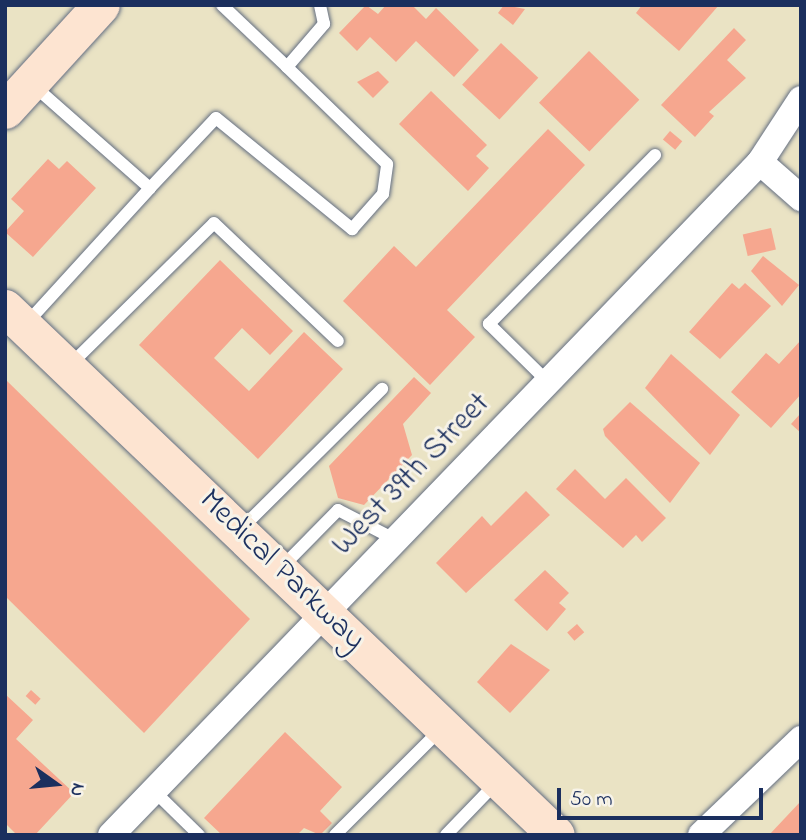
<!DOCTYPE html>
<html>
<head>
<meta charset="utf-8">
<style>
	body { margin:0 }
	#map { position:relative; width:806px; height:840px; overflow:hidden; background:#eae3c4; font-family:"Indie Flower",sans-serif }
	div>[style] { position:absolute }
	.building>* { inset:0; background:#f6a78f; transform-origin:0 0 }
	.roads { filter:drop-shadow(0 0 2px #636e82) drop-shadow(0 0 2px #636e82) }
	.lane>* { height:12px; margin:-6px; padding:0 6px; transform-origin:6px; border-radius:6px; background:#fff }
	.street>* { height:26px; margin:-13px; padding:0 13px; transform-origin:13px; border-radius:13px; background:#fff }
	.secondary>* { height:37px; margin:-18.5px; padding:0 18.5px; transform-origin:18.5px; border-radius:18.5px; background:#fde4d1 }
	span { translate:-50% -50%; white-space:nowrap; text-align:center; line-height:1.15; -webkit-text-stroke:6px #f7f3e8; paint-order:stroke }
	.street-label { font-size:32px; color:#1b2f5e }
	.frame { position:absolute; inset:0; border:7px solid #1b2f5e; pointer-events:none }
	.north { position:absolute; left:21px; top:749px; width:70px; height:70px; -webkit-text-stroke:5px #f7f3e8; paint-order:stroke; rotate:105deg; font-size:19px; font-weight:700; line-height:28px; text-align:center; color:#1b2f5e }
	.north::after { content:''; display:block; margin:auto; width:24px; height:32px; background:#1b2f5e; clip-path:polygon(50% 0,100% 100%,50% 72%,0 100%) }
	.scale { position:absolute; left:557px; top:788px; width:206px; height:32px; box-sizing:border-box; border:4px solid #1b2f5e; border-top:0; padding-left:9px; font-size:21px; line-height:24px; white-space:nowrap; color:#1b2f5e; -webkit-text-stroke:5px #f7f3e8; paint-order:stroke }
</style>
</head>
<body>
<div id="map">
	<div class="building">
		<div style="clip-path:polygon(366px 5px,378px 14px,386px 5px,412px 5px,426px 19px,436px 8px,479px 50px,454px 77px,416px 41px,396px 62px,370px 37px,357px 51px,339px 33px)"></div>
		<div style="clip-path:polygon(504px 5px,525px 9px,513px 25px,498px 13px)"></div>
		<div style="clip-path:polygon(642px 5px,719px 5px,679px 51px,636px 13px)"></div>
		<div style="clip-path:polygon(734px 28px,746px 40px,727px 60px,746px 78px,709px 112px,714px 116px,695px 137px,661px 105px)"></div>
		<div style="left:501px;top:43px;width:51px;height:57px;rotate:43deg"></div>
		<div style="left:589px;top:51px;width:70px;height:72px;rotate:44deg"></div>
		<div style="clip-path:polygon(378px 71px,389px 82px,373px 98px,357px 82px)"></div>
		<div style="clip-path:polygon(431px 91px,487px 145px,476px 156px,489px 168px,468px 191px,399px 124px)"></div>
		<div style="clip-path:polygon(548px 129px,585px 165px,447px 310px,475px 337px,430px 385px,343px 301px,394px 246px,416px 267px)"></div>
		<div style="left:670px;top:131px;width:16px;height:11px;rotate:40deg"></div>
		<div style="clip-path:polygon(48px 159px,59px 169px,67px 161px,96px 188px,33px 257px,5px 232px,24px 211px,11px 199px)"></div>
		<div style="left:771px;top:228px;width:22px;height:29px;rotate:77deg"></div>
		<div style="clip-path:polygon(763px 256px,799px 285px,782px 306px,751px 271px)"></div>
		<div style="clip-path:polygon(220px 260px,293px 331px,270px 355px,242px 328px,214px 358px,249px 391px,304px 332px,343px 369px,258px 459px,139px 345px)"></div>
		<div style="clip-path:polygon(732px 283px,739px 289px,745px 283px,771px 306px,720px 359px,689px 332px)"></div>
		<div style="clip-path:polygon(801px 340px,801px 394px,771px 428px,731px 392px,766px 353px,779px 364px)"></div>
		<div style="clip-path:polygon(671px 354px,740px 415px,710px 455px,645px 388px)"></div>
		<div style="clip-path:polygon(414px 377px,431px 393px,403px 424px,412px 455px,364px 505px,338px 498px,329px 466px)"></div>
		<div style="clip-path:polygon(5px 379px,250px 619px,144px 733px,5px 596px)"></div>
		<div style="clip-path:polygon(630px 402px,700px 463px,670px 503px,605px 436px,603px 429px)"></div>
		<div style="clip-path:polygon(801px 413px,801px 433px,791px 424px)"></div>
		<div style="clip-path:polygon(575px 469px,605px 499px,626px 478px,666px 518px,642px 542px,636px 535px,623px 548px,556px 489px)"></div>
		<div style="clip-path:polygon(526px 491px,550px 515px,466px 593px,436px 563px,482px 516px,491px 526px)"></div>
		<div style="clip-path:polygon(545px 570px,569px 593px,559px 603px,566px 609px,547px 631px,514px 600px)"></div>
		<div style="left:577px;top:624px;width:11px;height:13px;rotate:49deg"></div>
		<div style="clip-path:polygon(511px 644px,550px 670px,510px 713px,477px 682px)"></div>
		<div style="left:31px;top:690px;width:13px;height:8px;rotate:42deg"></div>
		<div style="clip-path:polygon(5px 694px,33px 720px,16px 739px,74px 793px,35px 835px,17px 835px,5px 823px)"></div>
		<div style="clip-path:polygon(285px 732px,342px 787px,320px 811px,332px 823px,320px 835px,304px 828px,297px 835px,222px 835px,204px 818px)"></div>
		<div style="clip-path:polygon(801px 801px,801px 835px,769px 835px)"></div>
	</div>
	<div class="roads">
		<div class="lane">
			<div style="left:222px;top:5px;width:90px;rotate:43.6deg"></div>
			<div style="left:33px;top:85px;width:156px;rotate:41.4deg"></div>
			<div style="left:150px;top:188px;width:96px;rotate:-46.7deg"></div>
			<div style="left:216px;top:118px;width:176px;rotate:39.2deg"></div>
			<div style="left:352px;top:229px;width:47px;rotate:-48.5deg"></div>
			<div style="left:383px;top:194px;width:30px;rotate:-82deg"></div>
			<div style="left:387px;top:164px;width:139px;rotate:-135.9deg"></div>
			<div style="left:287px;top:67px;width:57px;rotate:-49.3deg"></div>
			<div style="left:324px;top:24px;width:19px;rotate:-102deg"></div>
			<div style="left:25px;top:325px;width:185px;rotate:-47.6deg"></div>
			<div style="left:70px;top:365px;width:202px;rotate:-44.6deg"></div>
			<div style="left:214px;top:223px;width:171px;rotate:43.6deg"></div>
			<div style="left:548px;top:382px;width:83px;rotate:-135.5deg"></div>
			<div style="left:489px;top:324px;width:237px;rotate:-45.5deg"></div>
			<div style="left:241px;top:529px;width:199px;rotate:-44.8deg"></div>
			<div style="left:282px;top:567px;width:80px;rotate:-45.5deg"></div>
			<div style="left:338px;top:510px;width:65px;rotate:27.3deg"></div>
			<div style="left:154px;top:791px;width:63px;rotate:44.4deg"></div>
			<div style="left:335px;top:835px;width:150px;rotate:-45deg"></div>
			<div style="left:446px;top:835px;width:72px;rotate:-46.1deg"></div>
		</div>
		<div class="street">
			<div style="left:760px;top:162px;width:55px;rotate:41.3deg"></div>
			<div style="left:111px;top:835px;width:935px;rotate:-46.04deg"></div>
			<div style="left:760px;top:162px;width:75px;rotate:-56.9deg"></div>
			<div style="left:701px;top:835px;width:139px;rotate:-43.8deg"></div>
		</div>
		<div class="secondary">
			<div style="left:5px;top:110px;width:142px;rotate:-47.6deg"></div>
			<div style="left:5px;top:308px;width:762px;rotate:43.72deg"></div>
		</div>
	</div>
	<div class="street-label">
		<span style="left:412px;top:475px;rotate:-46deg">West 39th Street</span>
		<span style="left:281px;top:571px;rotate:44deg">Medical Parkway</span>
	</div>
	<div class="frame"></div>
	<div class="north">N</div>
	<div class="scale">50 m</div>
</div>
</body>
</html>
